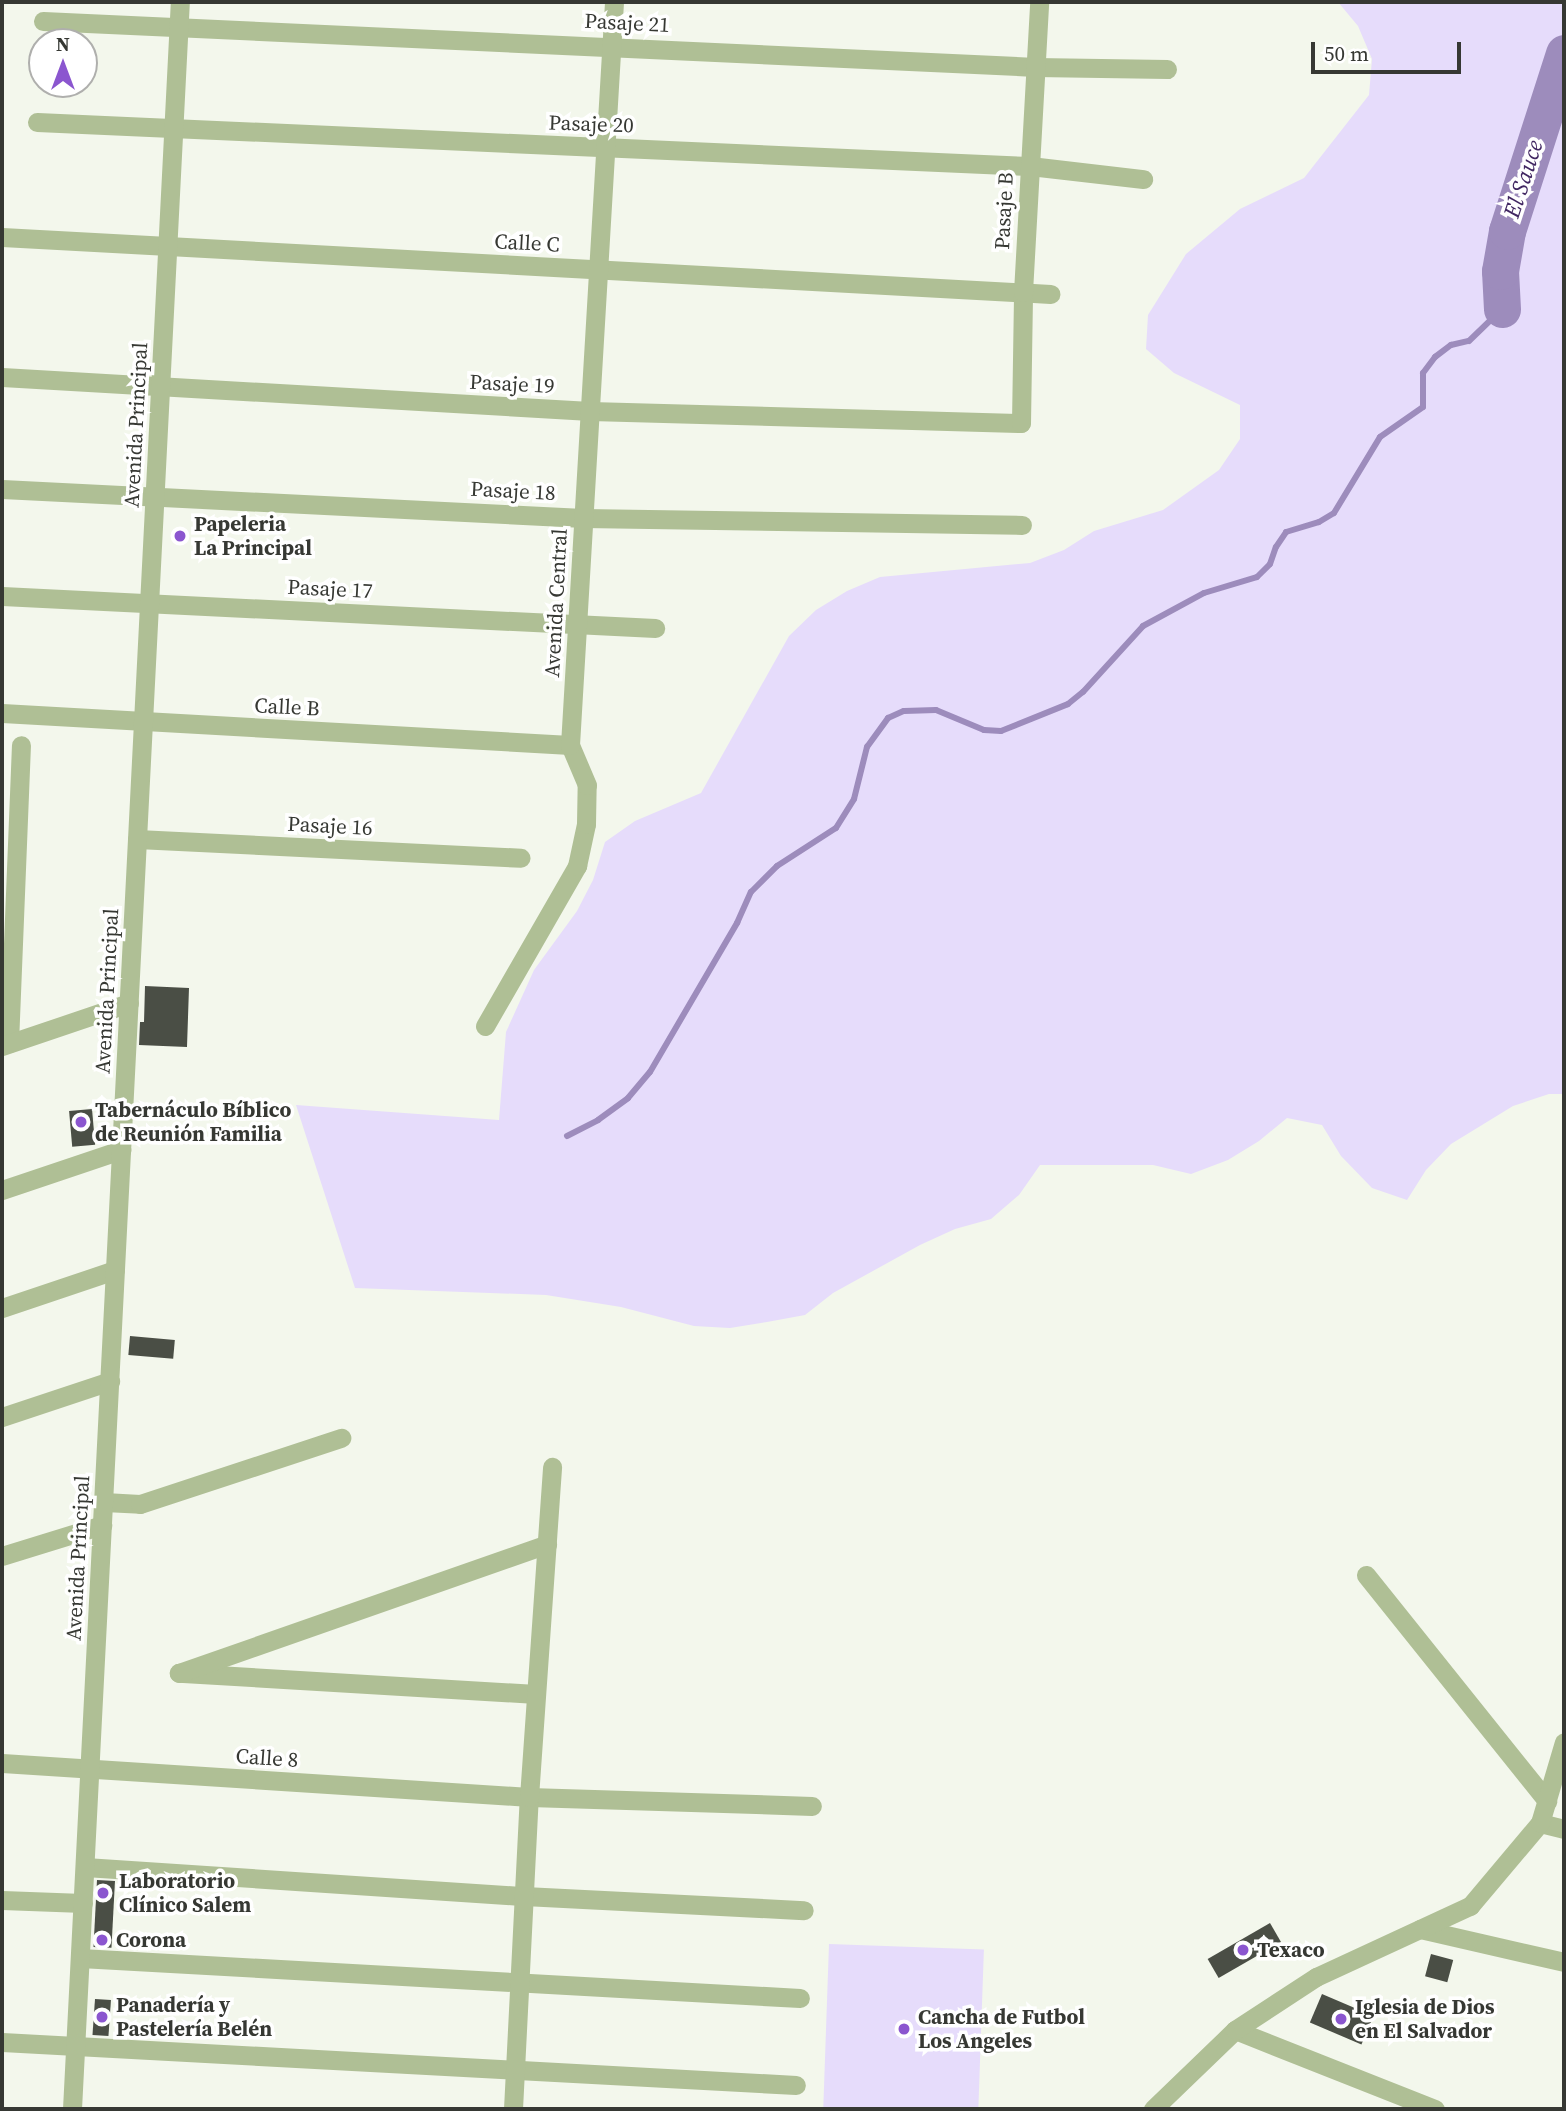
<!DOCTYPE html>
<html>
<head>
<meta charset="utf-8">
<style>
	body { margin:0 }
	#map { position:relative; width:1566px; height:2111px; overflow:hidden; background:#f3f7ec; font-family:"Source Serif 4",serif }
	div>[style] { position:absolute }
	.green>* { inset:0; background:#e6dcfb; transform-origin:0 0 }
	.stream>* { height:6px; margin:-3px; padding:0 3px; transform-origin:3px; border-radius:3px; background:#9d8cbc }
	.river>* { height:37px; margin:-18.5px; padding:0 18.5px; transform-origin:18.5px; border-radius:18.5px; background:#9d8cbc }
	.building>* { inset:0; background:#4a4e45; transform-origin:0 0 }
	.minor>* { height:19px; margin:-9.5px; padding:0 9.5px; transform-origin:9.5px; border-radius:9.5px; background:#afbf95 }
	.dots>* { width:19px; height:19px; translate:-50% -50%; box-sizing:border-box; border:4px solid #fff; border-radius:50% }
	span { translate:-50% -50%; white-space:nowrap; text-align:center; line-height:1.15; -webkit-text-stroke:7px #fff; paint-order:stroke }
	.street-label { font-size:21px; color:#363833 }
	.poi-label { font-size:21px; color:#363833; font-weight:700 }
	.left { translate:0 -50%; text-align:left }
	.water-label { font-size:23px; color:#412762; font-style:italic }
	.frame { position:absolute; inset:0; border:4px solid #363833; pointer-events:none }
	.north { position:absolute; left:28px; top:28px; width:70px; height:70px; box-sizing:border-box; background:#fff; border:2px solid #afafad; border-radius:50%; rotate:0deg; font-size:19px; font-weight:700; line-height:28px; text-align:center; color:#363833 }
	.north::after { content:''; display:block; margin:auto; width:24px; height:32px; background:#8b56cf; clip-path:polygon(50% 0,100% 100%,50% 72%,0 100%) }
	.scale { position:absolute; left:1311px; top:42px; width:150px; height:32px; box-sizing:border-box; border:4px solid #363833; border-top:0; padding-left:9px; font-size:21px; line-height:24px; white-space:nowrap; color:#363833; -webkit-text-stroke:5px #fff; paint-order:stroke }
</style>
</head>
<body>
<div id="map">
	<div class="green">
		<div style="clip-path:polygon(1338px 2px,1564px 2px,1564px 1094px,1549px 1094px,1513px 1106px,1451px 1144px,1426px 1170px,1407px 1200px,1372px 1188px,1341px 1156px,1322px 1125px,1287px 1118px,1259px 1141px,1228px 1160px,1191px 1174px,1153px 1165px,1040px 1165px,1019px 1195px,991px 1219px,955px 1229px,920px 1245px,833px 1293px,805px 1315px,767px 1322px,730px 1328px,694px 1326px,621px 1307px,546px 1295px,355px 1288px,296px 1105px,499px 1120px,506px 1032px,534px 970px,577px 911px,593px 880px,605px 842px,635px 821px,701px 793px,789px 636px,816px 610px,847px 591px,880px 577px,1030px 563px,1064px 550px,1094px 531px,1163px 510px,1219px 470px,1240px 439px,1240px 405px,1174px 373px,1146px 349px,1148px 315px,1186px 254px,1240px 209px,1304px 178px,1369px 95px,1372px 59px,1358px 26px)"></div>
		<div style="left:829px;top:1944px;width:155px;height:165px;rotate:2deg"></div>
	</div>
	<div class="stream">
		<div style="left:567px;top:1136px;width:35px;rotate:-27deg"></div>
		<div style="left:598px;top:1120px;width:37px;rotate:-36deg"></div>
		<div style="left:628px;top:1098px;width:34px;rotate:-50deg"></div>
		<div style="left:650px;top:1072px;width:173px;rotate:-59.7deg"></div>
		<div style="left:737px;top:923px;width:34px;rotate:-66deg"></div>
		<div style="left:751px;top:892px;width:37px;rotate:-45deg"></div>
		<div style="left:777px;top:866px;width:70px;rotate:-32.8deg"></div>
		<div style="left:836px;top:828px;width:34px;rotate:-58deg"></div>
		<div style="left:854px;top:799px;width:54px;rotate:-76deg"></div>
		<div style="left:867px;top:747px;width:36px;rotate:-54deg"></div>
		<div style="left:888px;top:718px;width:17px;rotate:-24deg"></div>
		<div style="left:904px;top:711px;width:32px;rotate:-2deg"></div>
		<div style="left:936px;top:710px;width:52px;rotate:22.6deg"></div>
		<div style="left:984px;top:730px;width:17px;rotate:3deg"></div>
		<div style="left:1001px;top:731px;width:72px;rotate:-21.9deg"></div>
		<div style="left:1068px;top:704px;width:19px;rotate:-39deg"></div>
		<div style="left:1083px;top:692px;width:89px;rotate:-47.7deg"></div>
		<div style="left:1143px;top:626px;width:69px;rotate:-28.4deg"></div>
		<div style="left:1204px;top:593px;width:55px;rotate:-16.8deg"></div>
		<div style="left:1257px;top:577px;width:18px;rotate:-45deg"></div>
		<div style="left:1270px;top:564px;width:18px;rotate:-71deg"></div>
		<div style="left:1276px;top:547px;width:18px;rotate:-56deg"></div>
		<div style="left:1286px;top:532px;width:34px;rotate:-17deg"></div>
		<div style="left:1319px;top:522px;width:17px;rotate:-31deg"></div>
		<div style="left:1334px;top:513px;width:89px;rotate:-58.8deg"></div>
		<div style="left:1380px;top:437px;width:52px;rotate:-34.9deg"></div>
		<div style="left:1423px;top:407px;width:34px;rotate:-90deg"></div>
		<div style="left:1423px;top:373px;width:20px;rotate:-53deg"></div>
		<div style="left:1435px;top:357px;width:20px;rotate:-37deg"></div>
		<div style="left:1451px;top:345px;width:18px;rotate:-13deg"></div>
		<div style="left:1469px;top:341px;width:46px;rotate:-44.1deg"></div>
	</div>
	<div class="river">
		<div style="left:1502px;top:309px;width:38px;rotate:-93deg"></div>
		<div style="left:1500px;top:271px;width:41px;rotate:-80.1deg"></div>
		<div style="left:1507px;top:231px;width:187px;rotate:-72.2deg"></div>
	</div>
	<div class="building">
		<div style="clip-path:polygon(145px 986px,189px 988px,187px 1047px,139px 1045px,140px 1022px,144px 1022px)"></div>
		<div style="left:92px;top:1109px;width:36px;height:23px;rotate:85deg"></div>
		<div style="left:130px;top:1336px;width:45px;height:19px;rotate:5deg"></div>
		<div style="left:97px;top:1880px;width:18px;height:67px;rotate:3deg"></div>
		<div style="left:1270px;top:1923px;width:22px;height:72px;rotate:60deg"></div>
		<div style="left:1431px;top:1954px;width:23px;height:23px;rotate:15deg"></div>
		<div style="left:1322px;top:1994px;width:56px;height:31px;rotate:23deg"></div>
		<div style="left:95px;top:1999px;width:16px;height:36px;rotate:4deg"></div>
	</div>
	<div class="minor">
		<div style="left:43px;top:21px;width:993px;rotate:2.65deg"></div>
		<div style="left:1035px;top:67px;width:132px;rotate:0.9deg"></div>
		<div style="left:37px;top:122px;width:994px;rotate:2.54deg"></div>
		<div style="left:1030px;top:166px;width:114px;rotate:6.6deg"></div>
		<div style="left:2px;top:237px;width:1050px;rotate:3.11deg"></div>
		<div style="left:2px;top:377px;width:589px;rotate:3.31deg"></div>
		<div style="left:590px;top:411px;width:431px;rotate:1.6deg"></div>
		<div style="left:1021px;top:423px;width:131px;rotate:-89.1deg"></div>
		<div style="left:1023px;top:292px;width:290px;rotate:-86.8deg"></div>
		<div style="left:2px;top:489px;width:582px;rotate:2.86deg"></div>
		<div style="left:583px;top:518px;width:439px;rotate:0.9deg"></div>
		<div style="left:2px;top:596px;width:654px;rotate:2.81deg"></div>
		<div style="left:2px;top:713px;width:569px;rotate:3.22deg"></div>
		<div style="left:137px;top:839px;width:384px;rotate:2.8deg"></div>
		<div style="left:485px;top:1026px;width:185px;rotate:-60.1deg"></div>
		<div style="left:577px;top:866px;width:43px;rotate:-77.9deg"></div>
		<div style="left:586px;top:824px;width:39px;rotate:-89deg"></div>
		<div style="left:587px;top:785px;width:43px;rotate:-113deg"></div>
		<div style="left:570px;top:745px;width:744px;rotate:-86.61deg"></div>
		<div style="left:9px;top:1043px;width:298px;rotate:-87.7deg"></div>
		<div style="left:2px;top:1046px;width:134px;rotate:-18.7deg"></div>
		<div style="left:2px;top:1190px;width:126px;rotate:-18.6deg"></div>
		<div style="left:2px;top:1308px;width:119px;rotate:-18.6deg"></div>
		<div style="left:2px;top:1417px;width:114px;rotate:-18.4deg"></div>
		<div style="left:104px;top:1502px;width:36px;rotate:3deg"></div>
		<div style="left:140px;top:1504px;width:212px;rotate:-18.2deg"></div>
		<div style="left:2px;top:1556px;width:105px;rotate:-17.2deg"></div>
		<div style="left:1366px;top:1575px;width:290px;rotate:51.3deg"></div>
		<div style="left:536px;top:1694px;width:358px;rotate:-176.6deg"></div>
		<div style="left:179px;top:1673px;width:390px;rotate:-19.3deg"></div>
		<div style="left:2px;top:1763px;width:528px;rotate:3.69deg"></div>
		<div style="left:529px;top:1797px;width:283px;rotate:1.8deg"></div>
		<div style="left:1540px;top:1823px;width:25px;rotate:14deg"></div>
		<div style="left:85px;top:1867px;width:440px;rotate:3.8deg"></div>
		<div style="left:524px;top:1896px;width:280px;rotate:2.9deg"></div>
		<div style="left:2px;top:1900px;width:81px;rotate:2.1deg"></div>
		<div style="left:1420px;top:1929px;width:148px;rotate:12.9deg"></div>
		<div style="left:80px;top:1958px;width:721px;rotate:3.18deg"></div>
		<div style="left:1235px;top:2030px;width:215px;rotate:21.6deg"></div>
		<div style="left:2px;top:2042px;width:795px;rotate:3.1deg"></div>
		<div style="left:72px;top:2109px;width:2110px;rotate:-87.07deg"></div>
		<div style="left:513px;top:2109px;width:312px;rotate:-87.1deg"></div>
		<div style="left:529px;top:1797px;width:331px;rotate:-86deg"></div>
		<div style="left:1153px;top:2109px;width:114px;rotate:-43.9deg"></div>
		<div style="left:1235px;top:2030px;width:97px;rotate:-33.2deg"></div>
		<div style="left:1316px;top:1977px;width:170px;rotate:-24.8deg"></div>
		<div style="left:1470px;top:1906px;width:109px;rotate:-49.9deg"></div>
		<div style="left:1540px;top:1823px;width:84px;rotate:-73.5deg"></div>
	</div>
	<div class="dots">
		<div style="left:180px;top:536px;background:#8b56cf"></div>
		<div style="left:81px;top:1122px;background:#8b56cf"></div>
		<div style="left:103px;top:1893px;background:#8b56cf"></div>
		<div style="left:102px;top:1940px;background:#8b56cf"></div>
		<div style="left:1243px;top:1950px;background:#8b56cf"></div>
		<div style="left:102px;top:2017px;background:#8b56cf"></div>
		<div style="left:1341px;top:2019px;background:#8b56cf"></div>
		<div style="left:904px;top:2029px;background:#8b56cf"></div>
	</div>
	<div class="street-label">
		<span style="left:627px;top:23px;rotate:3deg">Pasaje 21</span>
		<span style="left:591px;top:124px;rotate:2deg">Pasaje 20</span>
		<span style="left:1004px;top:211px;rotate:-87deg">Pasaje B</span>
		<span style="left:527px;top:243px;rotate:3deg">Calle C</span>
		<span style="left:512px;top:384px;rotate:3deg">Pasaje 19</span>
		<span style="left:136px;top:425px;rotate:-87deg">Avenida Principal</span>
		<span style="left:513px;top:491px;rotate:3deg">Pasaje 18</span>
		<span style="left:330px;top:589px;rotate:3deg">Pasaje 17</span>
		<span style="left:556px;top:603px;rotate:-87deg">Avenida Central</span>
		<span style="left:287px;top:707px;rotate:3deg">Calle B</span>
		<span style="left:330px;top:826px;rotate:3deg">Pasaje 16</span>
		<span style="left:107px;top:991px;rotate:-87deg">Avenida Principal</span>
		<span style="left:78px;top:1558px;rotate:-87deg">Avenida Principal</span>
		<span style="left:267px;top:1758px;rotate:4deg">Calle 8</span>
	</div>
	<div class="poi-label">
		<span class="left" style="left:194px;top:536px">Papeleria<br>La Principal</span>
		<span class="left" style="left:95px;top:1122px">Tabernáculo Bíblico<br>de Reunión Familia</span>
		<span class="left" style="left:119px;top:1893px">Laboratorio<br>Clínico Salem</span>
		<span class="left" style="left:116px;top:1940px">Corona</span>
		<span class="left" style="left:1257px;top:1950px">Texaco</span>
		<span class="left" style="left:116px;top:2017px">Panadería y<br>Pastelería Belén</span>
		<span class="left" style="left:1355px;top:2019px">Iglesia de Dios<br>en El Salvador</span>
		<span class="left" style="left:918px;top:2029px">Cancha de Futbol<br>Los Angeles</span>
	</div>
	<div class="water-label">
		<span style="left:1523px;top:179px;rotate:-72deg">El Sauce</span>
	</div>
	<div class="frame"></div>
	<div class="north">N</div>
	<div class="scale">50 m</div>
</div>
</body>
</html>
